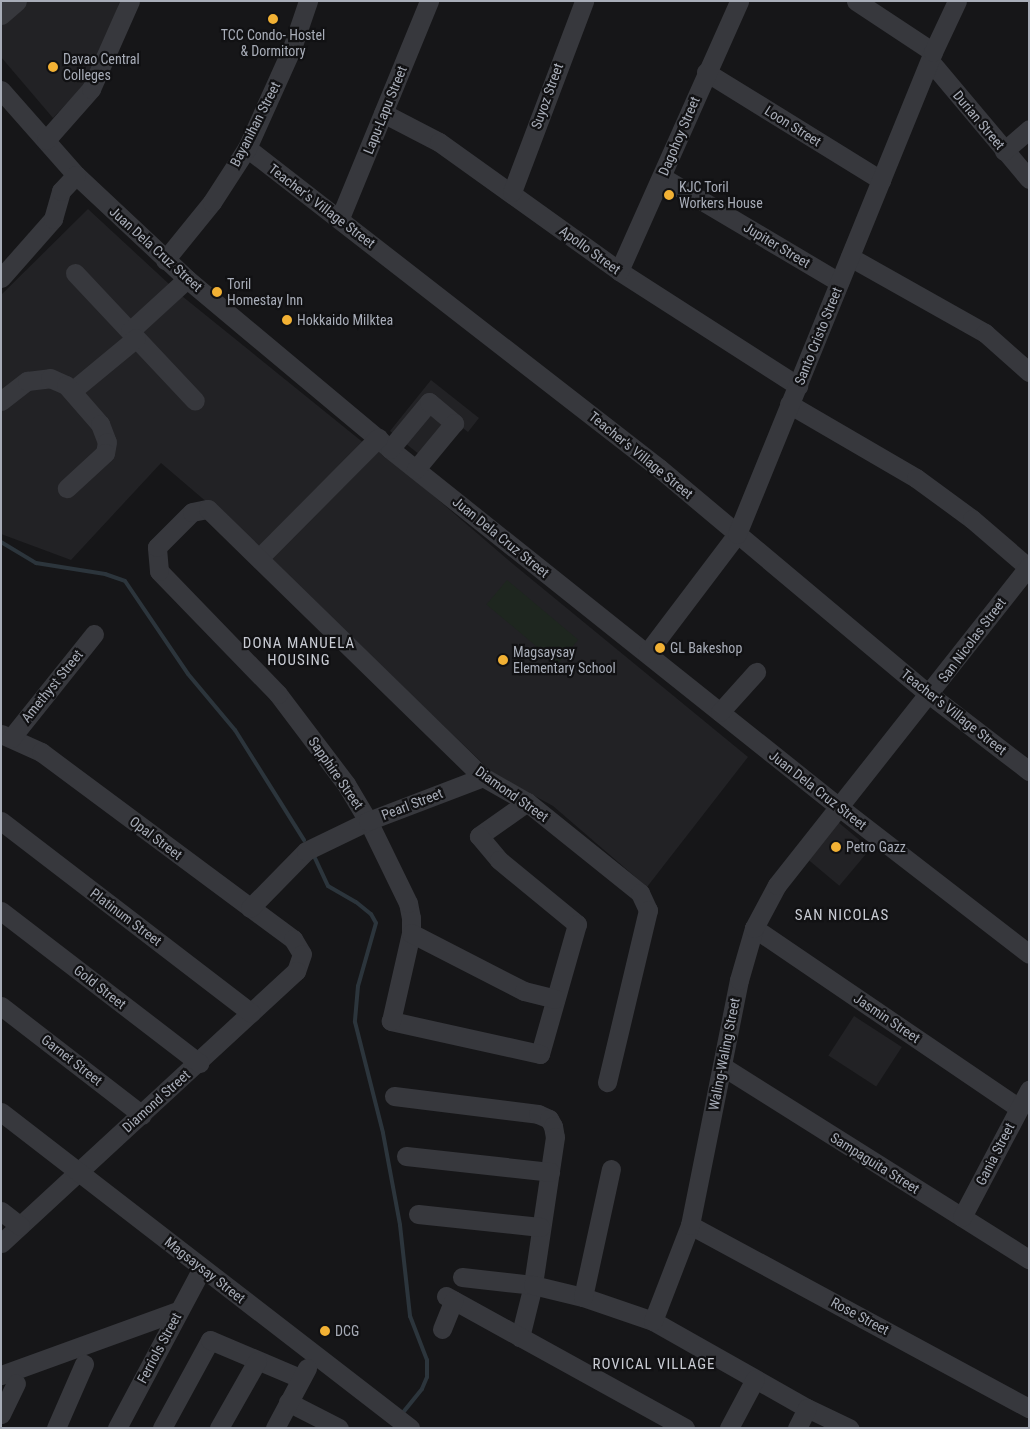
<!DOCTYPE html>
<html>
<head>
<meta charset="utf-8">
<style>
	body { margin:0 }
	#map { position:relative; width:1030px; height:1429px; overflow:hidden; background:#161618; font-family:"Roboto Condensed",sans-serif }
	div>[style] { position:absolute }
	.built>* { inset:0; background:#222225; transform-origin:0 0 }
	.green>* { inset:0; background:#1e261f; transform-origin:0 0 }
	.stream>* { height:4px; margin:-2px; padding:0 2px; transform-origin:2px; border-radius:2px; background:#2c353c }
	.minor>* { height:19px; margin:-9.5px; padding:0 9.5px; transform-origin:9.5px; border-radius:9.5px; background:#37383d }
	.dots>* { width:14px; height:14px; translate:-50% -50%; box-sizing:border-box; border:2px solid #111113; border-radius:50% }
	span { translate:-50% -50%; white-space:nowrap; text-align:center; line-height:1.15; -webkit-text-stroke:4.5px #111113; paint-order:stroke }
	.poi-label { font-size:14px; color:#a8adb8 }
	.left { translate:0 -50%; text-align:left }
	.street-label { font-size:14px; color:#a8adb8 }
	.neighbourhood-label { font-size:15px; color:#c9ccd4; letter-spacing:1px }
	.frame { position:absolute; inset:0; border:2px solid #a8adb8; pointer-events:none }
</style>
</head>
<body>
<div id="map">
	<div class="built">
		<div style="clip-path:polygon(1px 1px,120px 1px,92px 77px,53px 118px,1px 57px)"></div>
		<div style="clip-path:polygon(88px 209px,182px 296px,365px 444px,264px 551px,161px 463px,71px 560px,1px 534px,1px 295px)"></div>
		<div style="clip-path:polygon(431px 380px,479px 418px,468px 432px,460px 426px,430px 463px,390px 431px)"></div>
		<div style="clip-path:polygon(379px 449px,513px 564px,748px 757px,647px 887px,553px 806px,493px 773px,268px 558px)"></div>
		<div style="left:838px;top:822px;width:42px;height:48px;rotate:40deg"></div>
		<div style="left:854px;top:1016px;width:57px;height:47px;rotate:33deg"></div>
	</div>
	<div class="green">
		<div style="left:507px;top:580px;width:93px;height:32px;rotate:40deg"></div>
	</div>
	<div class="stream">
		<div style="left:1px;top:542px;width:41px;rotate:31deg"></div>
		<div style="left:36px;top:563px;width:70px;rotate:9.1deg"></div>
		<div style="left:105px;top:574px;width:21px;rotate:19deg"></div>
		<div style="left:125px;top:581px;width:112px;rotate:55.9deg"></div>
		<div style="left:188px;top:674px;width:73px;rotate:50deg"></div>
		<div style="left:235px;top:730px;width:130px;rotate:57.9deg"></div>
		<div style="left:314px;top:856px;width:33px;rotate:65deg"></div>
		<div style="left:328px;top:886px;width:32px;rotate:30deg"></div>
		<div style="left:356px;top:902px;width:19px;rotate:39deg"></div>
		<div style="left:371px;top:914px;width:10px;rotate:61deg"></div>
		<div style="left:376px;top:923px;width:66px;rotate:105.9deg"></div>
		<div style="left:358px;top:986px;width:36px;rotate:95deg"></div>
		<div style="left:355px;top:1022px;width:114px;rotate:75.8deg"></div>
		<div style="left:383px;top:1133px;width:94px;rotate:79.5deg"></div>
		<div style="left:400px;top:1225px;width:92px;rotate:83.7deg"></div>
		<div style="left:410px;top:1316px;width:47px;rotate:68.9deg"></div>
		<div style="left:427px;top:1360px;width:17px;rotate:90deg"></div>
		<div style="left:427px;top:1377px;width:13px;rotate:113deg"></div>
		<div style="left:422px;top:1389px;width:32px;rotate:129deg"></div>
	</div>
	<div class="minor">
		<div style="left:856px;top:1px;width:92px;rotate:33.5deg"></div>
		<div style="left:1px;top:15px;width:21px;rotate:-41deg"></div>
		<div style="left:930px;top:61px;width:154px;rotate:50deg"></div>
		<div style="left:706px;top:72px;width:206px;rotate:31.7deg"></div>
		<div style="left:1px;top:90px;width:113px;rotate:48.6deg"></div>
		<div style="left:76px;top:175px;width:152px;rotate:43.1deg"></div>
		<div style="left:187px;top:279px;width:265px;rotate:39.9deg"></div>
		<div style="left:390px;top:449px;width:574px;rotate:38.57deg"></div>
		<div style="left:839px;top:807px;width:240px;rotate:37.7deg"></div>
		<div style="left:383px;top:113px;width:63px;rotate:27.4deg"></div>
		<div style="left:439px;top:142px;width:221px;rotate:35.6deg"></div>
		<div style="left:619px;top:271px;width:213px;rotate:32.7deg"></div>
		<div style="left:46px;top:140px;width:68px;rotate:-48.6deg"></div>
		<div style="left:91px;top:89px;width:96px;rotate:-66.1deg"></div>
		<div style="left:247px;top:148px;width:522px;rotate:37.84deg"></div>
		<div style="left:659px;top:468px;width:354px;rotate:40deg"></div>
		<div style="left:930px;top:695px;width:125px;rotate:37.5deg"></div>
		<div style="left:1004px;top:151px;width:33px;rotate:-41deg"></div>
		<div style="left:662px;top:177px;width:206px;rotate:30.7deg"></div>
		<div style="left:512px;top:192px;width:204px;rotate:-69.3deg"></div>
		<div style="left:340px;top:218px;width:235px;rotate:-67.7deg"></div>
		<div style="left:850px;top:257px;width:155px;rotate:29.4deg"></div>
		<div style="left:985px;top:333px;width:59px;rotate:41.6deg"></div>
		<div style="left:165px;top:260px;width:75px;rotate:-51deg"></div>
		<div style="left:212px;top:202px;width:64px;rotate:-57.1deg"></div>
		<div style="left:247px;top:148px;width:110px;rotate:-65.8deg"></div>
		<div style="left:292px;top:48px;width:50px;rotate:-71.2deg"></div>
		<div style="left:619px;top:271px;width:295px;rotate:-66deg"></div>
		<div style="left:75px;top:273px;width:175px;rotate:46.8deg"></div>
		<div style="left:1px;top:278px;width:79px;rotate:-48.6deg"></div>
		<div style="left:53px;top:219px;width:29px;rotate:-74deg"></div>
		<div style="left:61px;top:191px;width:22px;rotate:-47deg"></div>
		<div style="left:130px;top:331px;width:77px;rotate:-42.4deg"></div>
		<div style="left:72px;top:391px;width:83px;rotate:-39.6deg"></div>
		<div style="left:1px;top:401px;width:33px;rotate:-38deg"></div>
		<div style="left:27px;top:381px;width:23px;rotate:-7deg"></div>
		<div style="left:50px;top:378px;width:17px;rotate:24deg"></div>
		<div style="left:66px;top:385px;width:52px;rotate:48.9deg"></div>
		<div style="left:100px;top:424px;width:19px;rotate:69deg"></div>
		<div style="left:107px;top:442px;width:11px;rotate:100deg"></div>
		<div style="left:105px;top:453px;width:52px;rotate:137.4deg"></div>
		<div style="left:789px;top:404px;width:147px;rotate:30.2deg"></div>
		<div style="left:916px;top:478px;width:69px;rotate:36.2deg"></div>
		<div style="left:972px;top:519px;width:75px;rotate:40.7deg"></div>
		<div style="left:390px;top:449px;width:61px;rotate:-50.3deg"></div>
		<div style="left:429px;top:402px;width:33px;rotate:40deg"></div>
		<div style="left:454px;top:423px;width:60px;rotate:129.6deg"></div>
		<div style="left:260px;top:557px;width:168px;rotate:-45.2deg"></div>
		<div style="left:647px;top:653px;width:149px;rotate:-52.9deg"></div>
		<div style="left:737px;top:534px;width:520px;rotate:-67.87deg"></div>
		<div style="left:933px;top:52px;width:56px;rotate:-64.8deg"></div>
		<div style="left:720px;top:712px;width:54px;rotate:-48deg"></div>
		<div style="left:1px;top:734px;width:44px;rotate:24.2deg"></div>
		<div style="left:41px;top:752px;width:314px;rotate:36.6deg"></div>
		<div style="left:293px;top:939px;width:17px;rotate:59deg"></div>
		<div style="left:302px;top:954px;width:18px;rotate:109deg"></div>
		<div style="left:296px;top:971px;width:401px;rotate:137.3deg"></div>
		<div style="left:11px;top:738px;width:133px;rotate:-51.4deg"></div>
		<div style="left:527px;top:802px;width:59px;rotate:144.7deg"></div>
		<div style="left:479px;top:836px;width:31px;rotate:50deg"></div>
		<div style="left:499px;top:860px;width:101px;rotate:39.4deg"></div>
		<div style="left:577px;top:924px;width:135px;rotate:105.9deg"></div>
		<div style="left:540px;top:1054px;width:153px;rotate:-167.5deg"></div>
		<div style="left:391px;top:1021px;width:90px;rotate:-77.2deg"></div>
		<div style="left:411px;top:933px;width:15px;rotate:-90deg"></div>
		<div style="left:411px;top:918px;width:15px;rotate:-101deg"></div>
		<div style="left:408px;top:903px;width:91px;rotate:-116deg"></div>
		<div style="left:368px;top:821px;width:43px;rotate:-120.7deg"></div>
		<div style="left:346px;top:784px;width:113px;rotate:-127.1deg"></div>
		<div style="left:278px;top:694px;width:171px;rotate:-134.1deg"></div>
		<div style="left:159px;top:571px;width:24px;rotate:-95deg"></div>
		<div style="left:157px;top:547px;width:49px;rotate:-45deg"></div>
		<div style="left:192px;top:512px;width:16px;rotate:-11deg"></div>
		<div style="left:208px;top:509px;width:384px;rotate:44.3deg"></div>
		<div style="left:483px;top:777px;width:51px;rotate:29.6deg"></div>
		<div style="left:527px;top:802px;width:145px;rotate:38.8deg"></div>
		<div style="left:640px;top:893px;width:19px;rotate:65deg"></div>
		<div style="left:648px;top:910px;width:177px;rotate:103.4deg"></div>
		<div style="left:1px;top:821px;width:315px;rotate:37.5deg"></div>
		<div style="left:250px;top:908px;width:80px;rotate:-45.5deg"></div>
		<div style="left:306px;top:851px;width:69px;rotate:-25.8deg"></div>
		<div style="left:368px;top:821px;width:123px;rotate:-20.9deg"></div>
		<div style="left:1px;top:911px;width:250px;rotate:37.5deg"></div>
		<div style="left:754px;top:928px;width:320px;rotate:34.2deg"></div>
		<div style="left:411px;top:933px;width:127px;rotate:27.2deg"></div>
		<div style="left:524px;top:991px;width:32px;rotate:14deg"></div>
		<div style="left:1px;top:1006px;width:178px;rotate:37.7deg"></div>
		<div style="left:722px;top:1066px;width:363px;rotate:32.2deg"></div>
		<div style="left:394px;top:1096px;width:145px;rotate:7.1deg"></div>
		<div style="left:538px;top:1114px;width:12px;rotate:24deg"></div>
		<div style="left:549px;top:1119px;width:8px;rotate:60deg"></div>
		<div style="left:553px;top:1126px;width:11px;rotate:80deg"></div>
		<div style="left:555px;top:1137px;width:150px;rotate:98.5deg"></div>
		<div style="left:533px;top:1285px;width:54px;rotate:104deg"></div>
		<div style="left:1px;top:1112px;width:517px;rotate:37.69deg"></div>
		<div style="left:406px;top:1156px;width:145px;rotate:6.3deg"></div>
		<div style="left:1px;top:1211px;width:24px;rotate:38deg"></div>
		<div style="left:418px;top:1214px;width:123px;rotate:6.1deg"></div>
		<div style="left:962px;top:1217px;width:144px;rotate:-62.2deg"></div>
		<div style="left:690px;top:1225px;width:385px;rotate:28.4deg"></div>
		<div style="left:462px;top:1277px;width:71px;rotate:6.4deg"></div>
		<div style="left:533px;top:1285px;width:51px;rotate:13.5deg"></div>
		<div style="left:583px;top:1297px;width:74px;rotate:18.9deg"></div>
		<div style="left:653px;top:1321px;width:177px;rotate:29.5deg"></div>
		<div style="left:807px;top:1408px;width:47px;rotate:25.5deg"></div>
		<div style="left:446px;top:1296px;width:273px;rotate:28.9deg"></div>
		<div style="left:583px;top:1297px;width:131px;rotate:-77.7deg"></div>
		<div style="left:653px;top:1321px;width:103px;rotate:-68.9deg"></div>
		<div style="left:690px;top:1225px;width:250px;rotate:-78.7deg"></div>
		<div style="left:739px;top:980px;width:54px;rotate:-73.9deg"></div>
		<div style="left:754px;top:928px;width:49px;rotate:-61.9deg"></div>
		<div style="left:777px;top:885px;width:407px;rotate:-51.7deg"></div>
		<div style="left:442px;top:1329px;width:31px;rotate:-68deg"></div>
		<div style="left:1px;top:1375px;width:188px;rotate:-19.9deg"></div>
		<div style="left:288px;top:1402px;width:57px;rotate:27deg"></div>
		<div style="left:1px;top:1414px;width:34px;rotate:-64deg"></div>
		<div style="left:56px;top:1428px;width:70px;rotate:-66.4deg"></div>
		<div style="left:117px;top:1428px;width:181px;rotate:-62deg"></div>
		<div style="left:162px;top:1428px;width:100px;rotate:-61.4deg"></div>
		<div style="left:210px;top:1340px;width:98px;rotate:22.9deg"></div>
		<div style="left:219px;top:1428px;width:77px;rotate:-60.4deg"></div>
		<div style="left:275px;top:1428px;width:68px;rotate:-61.9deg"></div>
		<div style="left:729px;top:1428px;width:55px;rotate:-62deg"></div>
		<div style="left:797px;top:1428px;width:22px;rotate:-63deg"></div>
	</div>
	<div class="dots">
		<div style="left:273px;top:19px;background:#f2b134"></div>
		<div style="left:53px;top:67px;background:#f2b134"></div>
		<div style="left:669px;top:195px;background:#f2b134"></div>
		<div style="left:217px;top:292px;background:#f2b134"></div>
		<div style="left:287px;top:320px;background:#f2b134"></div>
		<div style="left:660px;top:648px;background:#f2b134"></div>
		<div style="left:503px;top:660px;background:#f2b134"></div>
		<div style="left:836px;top:847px;background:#f2b134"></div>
		<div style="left:325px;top:1331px;background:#f2b134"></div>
	</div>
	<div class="poi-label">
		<span style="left:273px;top:43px">TCC Condo- Hostel<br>&amp; Dormitory</span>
		<span class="left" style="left:63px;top:67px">Davao Central<br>Colleges</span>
		<span class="left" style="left:679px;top:195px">KJC Toril<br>Workers House</span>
		<span class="left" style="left:227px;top:292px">Toril<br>Homestay Inn</span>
		<span class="left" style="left:297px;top:320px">Hokkaido Milktea</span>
		<span class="left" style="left:670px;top:648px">GL Bakeshop</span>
		<span class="left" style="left:513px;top:660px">Magsaysay<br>Elementary School</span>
		<span class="left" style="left:846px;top:847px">Petro Gazz</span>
		<span class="left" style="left:335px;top:1331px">DCG</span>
	</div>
	<div class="street-label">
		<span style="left:547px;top:96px;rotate:-70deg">Suyoz Street</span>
		<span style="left:385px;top:110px;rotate:-68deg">Lapu-Lapu Street</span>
		<span style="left:979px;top:120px;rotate:50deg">Durian Street</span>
		<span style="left:255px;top:124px;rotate:-63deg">Bayanihan Street</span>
		<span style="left:793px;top:126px;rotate:32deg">Loon Street</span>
		<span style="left:679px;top:136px;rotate:-67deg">Dagohoy Street</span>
		<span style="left:322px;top:206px;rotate:37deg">Teacher's Village Street</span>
		<span style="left:777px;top:245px;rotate:31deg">Jupiter Street</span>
		<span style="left:156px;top:249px;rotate:42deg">Juan Dela Cruz Street</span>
		<span style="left:590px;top:250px;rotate:36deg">Apollo Street</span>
		<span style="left:818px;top:336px;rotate:-68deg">Santo Cristo Street</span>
		<span style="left:641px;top:455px;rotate:39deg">Teacher's Village Street</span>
		<span style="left:501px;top:537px;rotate:39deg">Juan Dela Cruz Street</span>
		<span style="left:972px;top:640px;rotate:-53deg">San Nicolas Street</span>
		<span style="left:52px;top:686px;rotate:-51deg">Amethyst Street</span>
		<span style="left:954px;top:712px;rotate:38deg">Teacher's Village Street</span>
		<span style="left:336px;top:773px;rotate:55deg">Sapphire Street</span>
		<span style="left:818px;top:790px;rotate:38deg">Juan Dela Cruz Street</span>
		<span style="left:512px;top:794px;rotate:35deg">Diamond Street</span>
		<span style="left:412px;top:804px;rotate:-21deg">Pearl Street</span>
		<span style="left:156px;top:838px;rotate:37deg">Opal Street</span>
		<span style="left:126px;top:917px;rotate:37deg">Platinum Street</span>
		<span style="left:100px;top:987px;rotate:38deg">Gold Street</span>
		<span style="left:887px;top:1018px;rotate:34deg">Jasmin Street</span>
		<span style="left:724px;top:1054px;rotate:-79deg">Waling-Waling Street</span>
		<span style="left:72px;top:1060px;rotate:38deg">Garnet Street</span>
		<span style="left:156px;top:1101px;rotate:-42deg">Diamond Street</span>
		<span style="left:995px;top:1154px;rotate:-63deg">Gania Street</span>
		<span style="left:875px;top:1163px;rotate:32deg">Sampaguita Street</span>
		<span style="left:205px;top:1270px;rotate:38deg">Magsaysay Street</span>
		<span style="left:860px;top:1316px;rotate:28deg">Rose Street</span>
		<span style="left:159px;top:1348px;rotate:-62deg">Ferriols Street</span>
	</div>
	<div class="neighbourhood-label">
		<span style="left:299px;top:652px">DONA MANUELA<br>HOUSING</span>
		<span style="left:842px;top:916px">SAN NICOLAS</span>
		<span style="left:654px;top:1365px">ROVICAL VILLAGE</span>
	</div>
	<div class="frame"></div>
</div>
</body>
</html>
